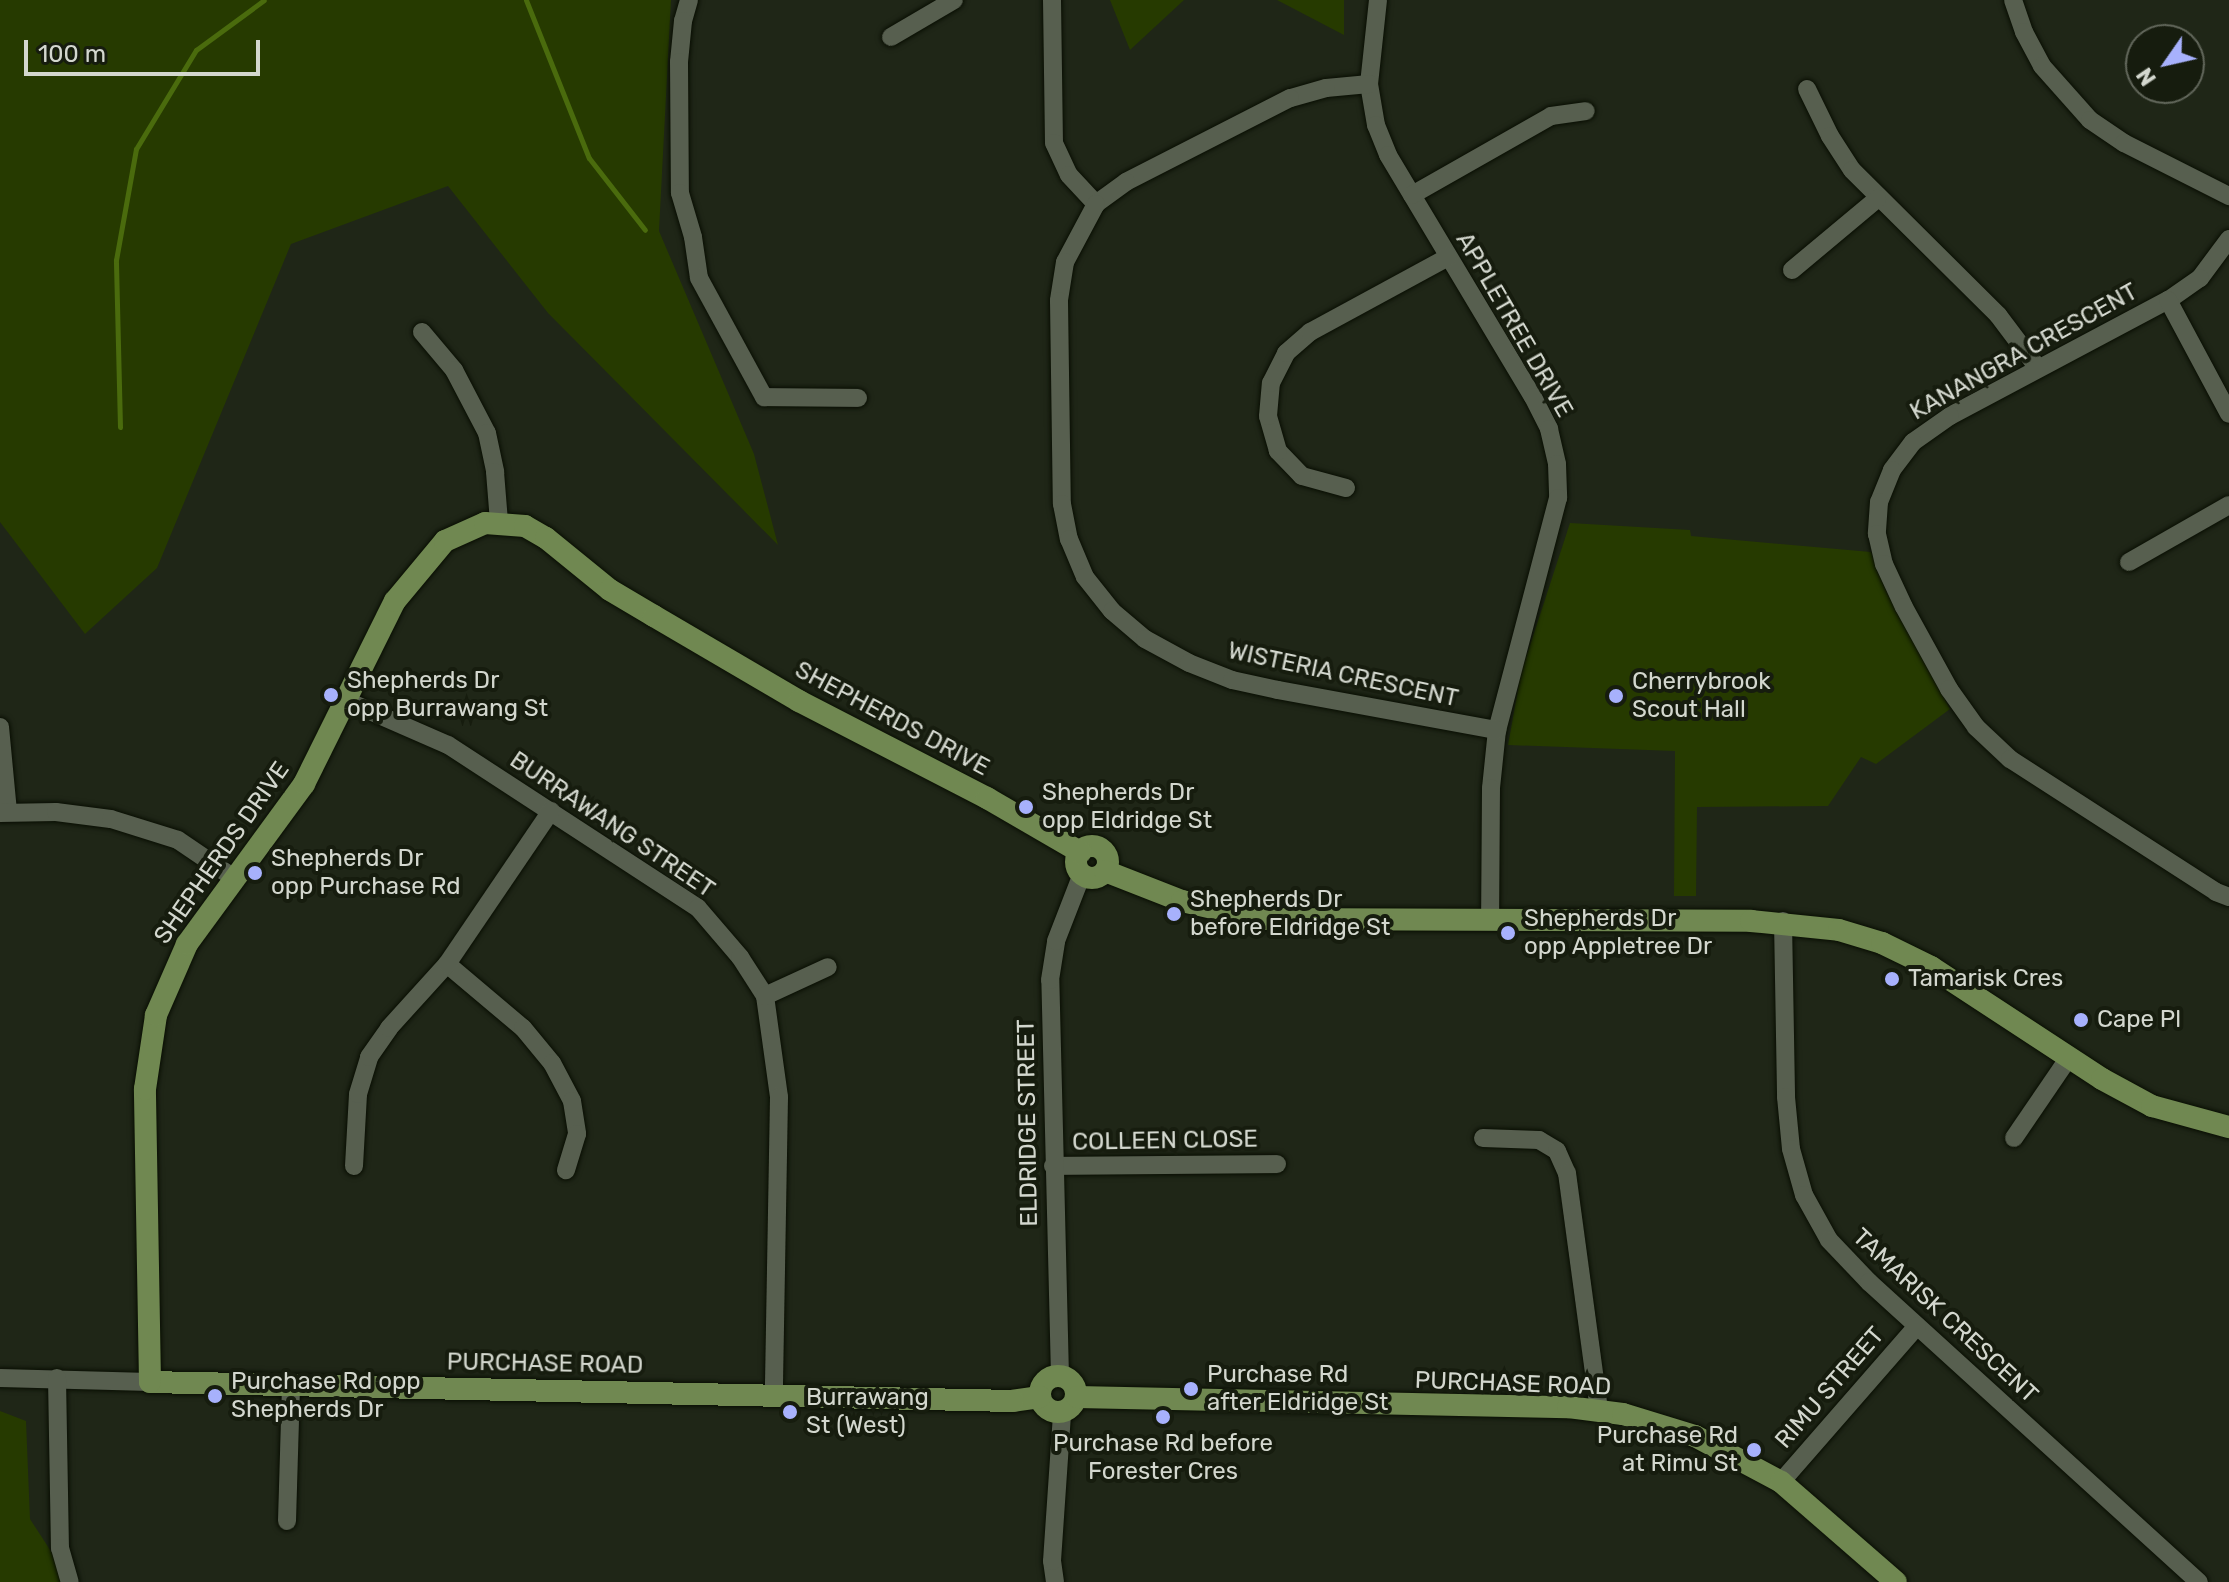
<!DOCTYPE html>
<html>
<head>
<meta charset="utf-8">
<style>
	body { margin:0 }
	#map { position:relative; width:2229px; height:1582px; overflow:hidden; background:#1f2617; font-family:Rubik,sans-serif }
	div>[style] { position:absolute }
	.green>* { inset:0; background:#263a00 }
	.stream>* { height:5px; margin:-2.5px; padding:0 2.5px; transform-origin:2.5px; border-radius:2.5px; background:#4a6b0d }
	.roads { filter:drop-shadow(0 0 2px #090e03) drop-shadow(0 0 2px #090e03) }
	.minor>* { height:18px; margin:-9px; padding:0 9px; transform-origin:9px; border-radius:9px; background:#575f4f }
	.major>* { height:22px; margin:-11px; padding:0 11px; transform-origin:11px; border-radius:11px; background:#708851 }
	.major>.ring { margin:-11px; padding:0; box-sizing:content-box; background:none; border:22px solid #708851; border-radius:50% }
	.dots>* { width:22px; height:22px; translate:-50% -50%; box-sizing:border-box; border:4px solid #161c0e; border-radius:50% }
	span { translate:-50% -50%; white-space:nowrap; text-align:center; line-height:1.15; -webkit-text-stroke:8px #161c0e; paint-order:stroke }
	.street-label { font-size:24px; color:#d3d7ce }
	.poi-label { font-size:24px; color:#d3d7ce }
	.left { translate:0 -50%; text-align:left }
	.right { translate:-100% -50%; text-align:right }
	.north { position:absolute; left:2125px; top:24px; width:80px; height:80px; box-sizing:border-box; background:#161c0e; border:2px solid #62675b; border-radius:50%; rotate:236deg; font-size:22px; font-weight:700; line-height:32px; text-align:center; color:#d3d7ce }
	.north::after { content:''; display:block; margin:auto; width:28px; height:36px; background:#a7b1fc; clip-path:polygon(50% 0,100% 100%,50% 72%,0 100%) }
	.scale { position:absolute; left:24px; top:40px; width:236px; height:36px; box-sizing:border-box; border:4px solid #d3d7ce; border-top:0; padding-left:10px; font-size:24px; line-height:28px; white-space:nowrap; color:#d3d7ce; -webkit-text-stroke:6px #161c0e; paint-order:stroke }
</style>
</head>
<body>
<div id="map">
	<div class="green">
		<div style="clip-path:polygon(0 0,671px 0,659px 231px,754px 454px,778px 545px,548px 313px,448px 186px,291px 244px,157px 568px,85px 634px,0 522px)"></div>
		<div style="clip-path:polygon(1110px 0,1184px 0,1130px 50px)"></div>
		<div style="clip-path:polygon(1277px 0,1344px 0,1344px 35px)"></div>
		<div style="clip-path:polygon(1570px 523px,1690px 530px,1691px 536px,1871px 552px,1886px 591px,1950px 709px,1876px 764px,1861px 757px,1828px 806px,1697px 807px,1696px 896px,1674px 896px,1675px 751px,1508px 745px,1521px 673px)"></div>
		<div style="clip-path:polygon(0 1411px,26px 1421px,30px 1519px,71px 1582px,0 1582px)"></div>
	</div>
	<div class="stream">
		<div style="left:526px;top:0;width:170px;rotate:68.3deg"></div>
		<div style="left:589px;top:158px;width:91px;rotate:52.1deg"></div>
		<div style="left:120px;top:427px;width:167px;rotate:-91.4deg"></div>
		<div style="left:116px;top:260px;width:113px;rotate:-79.8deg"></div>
		<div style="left:136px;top:149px;width:116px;rotate:-58.8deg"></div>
		<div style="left:196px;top:50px;width:84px;rotate:-36.3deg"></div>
	</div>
	<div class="roads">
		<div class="minor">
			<div style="left:689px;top:0;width:22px;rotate:106deg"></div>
			<div style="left:683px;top:21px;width:41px;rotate:95.6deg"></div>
			<div style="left:679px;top:62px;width:131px;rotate:89.6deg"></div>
			<div style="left:680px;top:193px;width:46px;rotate:73.5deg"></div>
			<div style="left:693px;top:237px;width:41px;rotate:81.7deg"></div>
			<div style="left:699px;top:278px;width:136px;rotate:61.4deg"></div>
			<div style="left:764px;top:397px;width:94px;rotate:0.6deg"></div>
			<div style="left:1052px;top:0;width:143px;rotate:89.2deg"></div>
			<div style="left:1054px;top:143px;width:35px;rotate:65deg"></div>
			<div style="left:1069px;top:175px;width:40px;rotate:47deg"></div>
			<div style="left:1378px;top:0;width:84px;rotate:96.1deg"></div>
			<div style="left:1369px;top:84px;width:42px;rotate:80.3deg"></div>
			<div style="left:1376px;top:125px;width:32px;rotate:68deg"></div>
			<div style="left:1388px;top:155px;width:282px;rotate:59.1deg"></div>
			<div style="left:1533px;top:397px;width:36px;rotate:63deg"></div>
			<div style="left:1549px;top:429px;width:36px;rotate:77deg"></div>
			<div style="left:1557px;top:464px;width:34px;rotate:88deg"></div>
			<div style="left:1558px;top:498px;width:240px;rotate:104.7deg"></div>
			<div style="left:1497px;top:730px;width:58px;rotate:95.9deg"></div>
			<div style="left:1491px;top:788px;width:133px;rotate:90.4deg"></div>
			<div style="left:2013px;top:0;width:34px;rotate:71deg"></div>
			<div style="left:2024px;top:32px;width:38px;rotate:62deg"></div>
			<div style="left:2042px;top:66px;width:72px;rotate:48.4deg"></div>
			<div style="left:2090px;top:120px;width:41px;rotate:34.1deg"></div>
			<div style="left:2124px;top:143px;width:118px;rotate:26.8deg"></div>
			<div style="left:891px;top:37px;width:73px;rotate:-30.4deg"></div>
			<div style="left:1369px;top:84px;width:43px;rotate:174.7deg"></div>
			<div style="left:1326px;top:88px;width:37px;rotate:164deg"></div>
			<div style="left:1290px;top:98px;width:184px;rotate:152.9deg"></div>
			<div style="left:1126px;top:182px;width:37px;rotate:144deg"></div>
			<div style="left:1096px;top:204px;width:66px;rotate:118.1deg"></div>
			<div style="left:1065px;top:262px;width:39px;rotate:99deg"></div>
			<div style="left:1059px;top:301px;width:203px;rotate:89.2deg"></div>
			<div style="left:1062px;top:504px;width:36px;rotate:79deg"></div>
			<div style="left:1069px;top:539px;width:41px;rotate:67.2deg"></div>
			<div style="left:1085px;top:577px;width:43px;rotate:51.5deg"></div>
			<div style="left:1112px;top:611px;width:43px;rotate:40.3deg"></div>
			<div style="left:1145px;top:639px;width:50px;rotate:28.6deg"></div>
			<div style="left:1189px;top:663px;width:46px;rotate:21.6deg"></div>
			<div style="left:1232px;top:680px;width:47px;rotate:12.3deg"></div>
			<div style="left:1278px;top:690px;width:223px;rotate:10.4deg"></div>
			<div style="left:1807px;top:89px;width:52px;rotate:63.9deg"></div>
			<div style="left:1830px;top:136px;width:40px;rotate:57.1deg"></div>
			<div style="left:1852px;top:170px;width:206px;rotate:44.8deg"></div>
			<div style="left:1998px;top:315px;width:66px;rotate:53deg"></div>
			<div style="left:1412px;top:195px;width:160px;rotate:-29.6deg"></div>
			<div style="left:1551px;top:116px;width:35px;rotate:-8deg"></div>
			<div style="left:2229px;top:239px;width:49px;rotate:126.6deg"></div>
			<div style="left:2200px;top:278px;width:39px;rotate:145deg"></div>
			<div style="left:2168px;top:300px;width:247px;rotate:152deg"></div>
			<div style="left:1950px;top:416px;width:45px;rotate:144.9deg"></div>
			<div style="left:1913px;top:442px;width:35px;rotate:127deg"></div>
			<div style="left:1892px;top:470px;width:35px;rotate:112deg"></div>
			<div style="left:1879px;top:502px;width:32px;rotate:94deg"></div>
			<div style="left:1877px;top:534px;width:31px;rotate:77deg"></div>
			<div style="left:1884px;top:564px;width:47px;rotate:65.1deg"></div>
			<div style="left:1904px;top:607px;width:94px;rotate:61.2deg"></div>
			<div style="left:1949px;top:689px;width:47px;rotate:54.6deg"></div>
			<div style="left:1976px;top:727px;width:47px;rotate:43.3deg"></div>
			<div style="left:2010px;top:759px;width:245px;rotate:32.8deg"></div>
			<div style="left:2216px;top:892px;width:14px;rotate:21deg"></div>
			<div style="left:1792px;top:270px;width:111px;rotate:-39.9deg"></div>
			<div style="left:2168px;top:300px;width:129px;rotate:61.8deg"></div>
			<div style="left:422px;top:332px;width:50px;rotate:49.9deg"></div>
			<div style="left:454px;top:370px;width:71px;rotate:62.4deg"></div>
			<div style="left:487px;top:433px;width:40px;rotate:78deg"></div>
			<div style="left:495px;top:472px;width:50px;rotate:85.4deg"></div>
			<div style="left:1346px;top:488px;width:46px;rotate:-164.7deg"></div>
			<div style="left:1302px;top:476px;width:35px;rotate:-134deg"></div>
			<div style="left:1278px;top:451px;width:36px;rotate:-106deg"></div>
			<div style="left:1268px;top:416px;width:33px;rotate:-85deg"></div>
			<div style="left:1271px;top:383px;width:34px;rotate:-63deg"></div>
			<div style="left:1286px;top:353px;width:32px;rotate:-41deg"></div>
			<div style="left:1310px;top:332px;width:157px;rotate:-28.5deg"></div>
			<div style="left:2129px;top:562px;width:115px;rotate:-29.7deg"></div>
			<div style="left:345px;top:700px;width:112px;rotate:23.6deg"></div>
			<div style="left:448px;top:745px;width:298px;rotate:33.1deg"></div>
			<div style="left:698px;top:908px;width:65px;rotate:49.4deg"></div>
			<div style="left:740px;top:957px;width:46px;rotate:57.3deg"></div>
			<div style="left:765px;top:996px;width:102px;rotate:82.1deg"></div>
			<div style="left:779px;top:1097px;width:299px;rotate:91deg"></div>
			<div style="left:0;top:727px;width:84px;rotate:84.6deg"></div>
			<div style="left:0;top:813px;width:56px;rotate:-1deg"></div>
			<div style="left:56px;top:812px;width:55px;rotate:7.3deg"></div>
			<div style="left:111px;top:819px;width:70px;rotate:17.4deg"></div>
			<div style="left:178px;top:840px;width:68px;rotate:34.2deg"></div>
			<div style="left:1783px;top:921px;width:176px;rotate:89deg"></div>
			<div style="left:1786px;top:1097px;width:52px;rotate:84.5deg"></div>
			<div style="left:1791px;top:1149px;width:48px;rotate:74.2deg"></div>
			<div style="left:1804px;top:1195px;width:51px;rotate:60.9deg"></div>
			<div style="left:1829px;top:1240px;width:58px;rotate:46.4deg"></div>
			<div style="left:1869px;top:1282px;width:446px;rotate:42.3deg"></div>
			<div style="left:447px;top:964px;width:99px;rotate:40.1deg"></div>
			<div style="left:523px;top:1028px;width:45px;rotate:50.4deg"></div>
			<div style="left:552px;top:1063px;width:43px;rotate:62.2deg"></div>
			<div style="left:572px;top:1101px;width:33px;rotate:81deg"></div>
			<div style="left:577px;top:1134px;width:38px;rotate:107deg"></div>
			<div style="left:765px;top:996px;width:69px;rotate:-24.7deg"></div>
			<div style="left:1483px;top:1138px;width:56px;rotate:2deg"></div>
			<div style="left:1539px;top:1140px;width:21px;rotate:31deg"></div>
			<div style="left:1557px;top:1151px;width:24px;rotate:66deg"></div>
			<div style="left:1567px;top:1173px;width:239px;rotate:82.3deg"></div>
			<div style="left:2014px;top:1138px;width:99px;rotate:-55.7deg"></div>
			<div style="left:354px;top:1166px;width:72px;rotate:-86.8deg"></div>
			<div style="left:358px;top:1094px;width:39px;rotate:-73deg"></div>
			<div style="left:369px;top:1057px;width:35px;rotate:-55deg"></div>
			<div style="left:389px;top:1028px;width:86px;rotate:-47.8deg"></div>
			<div style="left:447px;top:964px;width:185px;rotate:-55.8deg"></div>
			<div style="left:1053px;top:1166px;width:224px;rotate:-0.5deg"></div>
			<div style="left:1060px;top:1376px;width:396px;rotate:-91.4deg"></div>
			<div style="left:1050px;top:980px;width:39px;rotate:-81deg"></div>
			<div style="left:1056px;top:941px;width:72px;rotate:-68.8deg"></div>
			<div style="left:0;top:1378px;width:150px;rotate:1.5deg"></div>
			<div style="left:57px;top:1378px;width:170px;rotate:89deg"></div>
			<div style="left:60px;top:1548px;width:35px;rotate:74deg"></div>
			<div style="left:1781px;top:1482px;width:207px;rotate:-48.9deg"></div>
			<div style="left:287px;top:1521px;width:137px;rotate:-88.3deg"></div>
			<div style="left:1055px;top:1582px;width:21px;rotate:-98deg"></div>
			<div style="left:1052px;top:1561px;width:148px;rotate:-86.1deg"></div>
		</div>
		<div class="major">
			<div class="ring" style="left:1076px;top:846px;width:10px;height:10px"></div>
			<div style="left:1105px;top:871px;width:83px;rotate:21.3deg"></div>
			<div style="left:1182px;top:901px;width:81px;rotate:12.8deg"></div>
			<div style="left:1261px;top:919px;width:490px;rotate:0.2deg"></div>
			<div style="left:1751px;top:921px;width:88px;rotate:5.8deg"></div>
			<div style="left:1839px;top:930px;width:45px;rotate:16.8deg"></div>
			<div style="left:1882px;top:943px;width:55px;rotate:26.1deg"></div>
			<div style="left:1931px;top:967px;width:204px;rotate:33.2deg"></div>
			<div style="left:2102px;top:1079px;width:57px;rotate:28.4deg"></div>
			<div style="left:2152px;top:1106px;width:80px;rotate:15.3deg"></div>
			<div class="ring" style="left:1040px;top:1376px;width:14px;height:14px"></div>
			<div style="left:1040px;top:1397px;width:27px;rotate:172deg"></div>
			<div style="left:1013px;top:1401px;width:863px;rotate:-178.74deg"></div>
			<div style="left:150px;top:1382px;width:293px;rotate:-91deg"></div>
			<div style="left:145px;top:1089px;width:75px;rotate:-81.5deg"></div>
			<div style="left:156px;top:1015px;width:77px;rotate:-66.4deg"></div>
			<div style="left:187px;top:944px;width:198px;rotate:-53.8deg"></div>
			<div style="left:304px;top:784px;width:204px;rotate:-63.6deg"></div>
			<div style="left:395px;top:601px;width:78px;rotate:-50.2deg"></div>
			<div style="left:445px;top:541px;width:44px;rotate:-24.2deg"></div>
			<div style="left:485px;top:523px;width:40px;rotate:4.3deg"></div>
			<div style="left:525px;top:526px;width:24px;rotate:30deg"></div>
			<div style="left:546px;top:538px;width:82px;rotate:39.1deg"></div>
			<div style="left:610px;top:590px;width:51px;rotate:30.6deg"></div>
			<div style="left:654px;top:616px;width:168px;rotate:30.4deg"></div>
			<div style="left:799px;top:701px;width:212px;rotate:27.3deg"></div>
			<div style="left:987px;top:798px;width:108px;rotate:30.1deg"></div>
			<div style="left:1077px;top:1397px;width:491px;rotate:1.2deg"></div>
			<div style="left:1568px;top:1407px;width:55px;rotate:7.3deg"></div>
			<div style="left:1623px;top:1414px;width:75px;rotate:17deg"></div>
			<div style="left:1695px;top:1436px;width:98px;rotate:28.1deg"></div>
			<div style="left:1781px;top:1482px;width:152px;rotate:41deg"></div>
		</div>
	</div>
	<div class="dots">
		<div style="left:331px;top:695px;background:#a7b1fc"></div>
		<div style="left:1616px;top:696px;background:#a7b1fc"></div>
		<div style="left:1026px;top:807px;background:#a7b1fc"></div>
		<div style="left:255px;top:873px;background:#a7b1fc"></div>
		<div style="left:1174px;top:914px;background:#a7b1fc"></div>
		<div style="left:1508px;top:933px;background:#a7b1fc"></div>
		<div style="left:1892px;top:979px;background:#a7b1fc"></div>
		<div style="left:2081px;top:1020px;background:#a7b1fc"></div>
		<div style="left:1191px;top:1389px;background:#a7b1fc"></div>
		<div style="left:215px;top:1396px;background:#a7b1fc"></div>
		<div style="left:790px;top:1412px;background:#a7b1fc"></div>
		<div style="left:1163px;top:1417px;background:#a7b1fc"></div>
		<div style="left:1754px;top:1450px;background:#a7b1fc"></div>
	</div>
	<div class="street-label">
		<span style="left:1514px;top:325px;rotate:60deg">APPLETREE DRIVE</span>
		<span style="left:2024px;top:352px;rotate:-29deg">KANANGRA CRESCENT</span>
		<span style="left:1343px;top:675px;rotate:12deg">WISTERIA CRESCENT</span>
		<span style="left:892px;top:719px;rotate:28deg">SHEPHERDS DRIVE</span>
		<span style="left:612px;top:825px;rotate:34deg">BURRAWANG STREET</span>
		<span style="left:222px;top:853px;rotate:-55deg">SHEPHERDS DRIVE</span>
		<span style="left:1028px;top:1123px;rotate:-91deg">ELDRIDGE STREET</span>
		<span style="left:1165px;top:1141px;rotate:-1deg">COLLEEN CLOSE</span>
		<span style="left:1945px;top:1316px;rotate:43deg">TAMARISK CRESCENT</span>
		<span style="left:545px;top:1364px;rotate:1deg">PURCHASE ROAD</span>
		<span style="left:1513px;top:1384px;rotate:2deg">PURCHASE ROAD</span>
		<span style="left:1830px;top:1388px;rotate:-49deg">RIMU STREET</span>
	</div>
	<div class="poi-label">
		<span class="left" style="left:347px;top:695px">Shepherds Dr<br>opp Burrawang St</span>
		<span class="left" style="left:1632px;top:696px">Cherrybrook<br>Scout Hall</span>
		<span class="left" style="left:1042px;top:807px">Shepherds Dr<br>opp Eldridge St</span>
		<span class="left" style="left:271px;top:873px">Shepherds Dr<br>opp Purchase Rd</span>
		<span class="left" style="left:1190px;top:914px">Shepherds Dr<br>before Eldridge St</span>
		<span class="left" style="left:1524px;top:933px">Shepherds Dr<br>opp Appletree Dr</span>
		<span class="left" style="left:1908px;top:979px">Tamarisk Cres</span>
		<span class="left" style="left:2097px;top:1020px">Cape Pl</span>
		<span class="left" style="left:1207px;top:1389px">Purchase Rd<br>after Eldridge St</span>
		<span class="left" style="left:231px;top:1396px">Purchase Rd opp<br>Shepherds Dr</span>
		<span class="left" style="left:806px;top:1412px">Burrawang<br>St (West)</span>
		<span class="right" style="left:1738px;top:1450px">Purchase Rd<br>at Rimu St</span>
		<span style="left:1163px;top:1458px">Purchase Rd before<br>Forester Cres</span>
	</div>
	<div class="north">N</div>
	<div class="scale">100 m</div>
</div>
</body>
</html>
